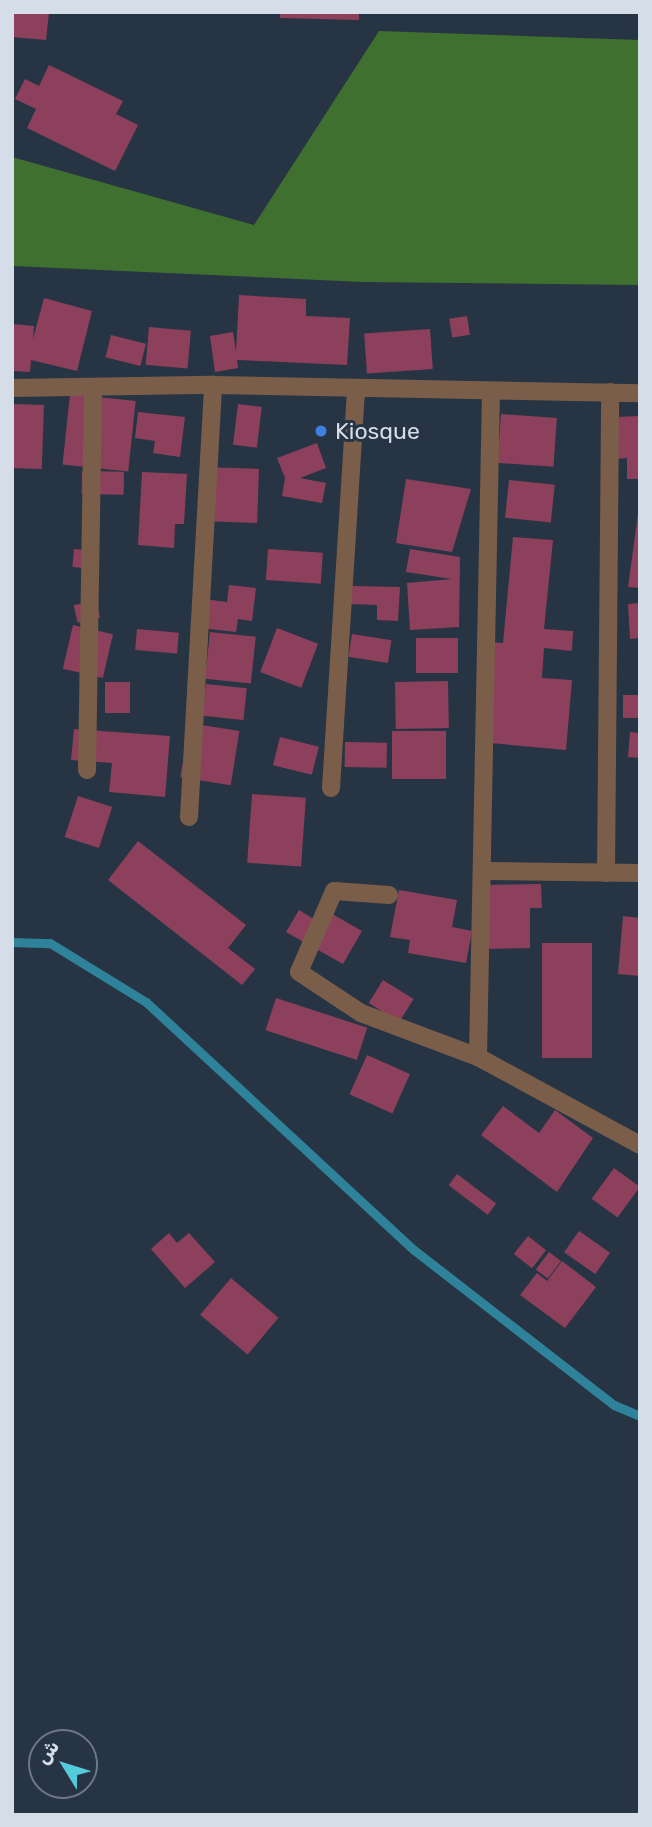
<!DOCTYPE html>
<html>
<head>
<meta charset="utf-8">
<style>
	body { margin:0 }
	#map { position:relative; width:652px; height:1827px; overflow:hidden; background:#273444; font-family:Rubik,Cairo,sans-serif }
	div>[style] { position:absolute }
	.forest>* { inset:0; background:#3f7030 }
	.stream>* { height:9px; margin:-4.5px; padding:0 4.5px; transform-origin:4.5px; border-radius:4.5px; background:#2e829a }
	.building>* { inset:0; background:#8d405c; transform-origin:0 0 }
	.minor>* { height:18px; margin:-9px; padding:0 9px; transform-origin:9px; border-radius:9px; background:#7b5e49 }
	.dots>* { width:19px; height:19px; translate:-50% -50%; box-sizing:border-box; border:4px solid #273444; border-radius:50% }
	span { translate:-50% -50%; white-space:nowrap; text-align:center; line-height:1.15; -webkit-text-stroke:6px #273444; paint-order:stroke }
	.poi-label { font-size:23px; color:#d5dde8 }
	.left { translate:0 -50%; text-align:left }
	.frame { position:absolute; inset:0; border:14px solid #d5dde8; pointer-events:none }
	.north { position:absolute; left:28px; top:1729px; width:70px; height:70px; box-sizing:border-box; background:#273444; border:2px solid #6d7886; border-radius:50%; rotate:308deg; font-size:19px; font-weight:700; line-height:28px; text-align:center; color:#d5dde8 }
	.north::after { content:''; display:block; margin:auto; width:24px; height:32px; background:#53cbdb; clip-path:polygon(50% 0,100% 100%,50% 72%,0 100%) }
</style>
</head>
<body>
<div id="map">
	<div class="forest">
		<div style="clip-path:polygon(379px 31px,640px 40px,640px 285px,363px 282px,12px 266px,12px 157px,254px 225px)"></div>
	</div>
	<div class="stream">
		<div style="left:12px;top:942px;width:38px;rotate:2deg"></div>
		<div style="left:50px;top:943px;width:113px;rotate:31.6deg"></div>
		<div style="left:146px;top:1002px;width:365px;rotate:42.8deg"></div>
		<div style="left:414px;top:1250px;width:253px;rotate:37.8deg"></div>
		<div style="left:614px;top:1405px;width:28px;rotate:23deg"></div>
	</div>
	<div class="building">
		<div style="clip-path:polygon(12px 12px,49px 12px,46px 40px,12px 37px)"></div>
		<div style="clip-path:polygon(280px 12px,359px 12px,359px 20px,280px 18px)"></div>
		<div style="clip-path:polygon(49px 65px,123px 101px,116px 114px,138px 125px,115px 171px,27px 128px,36px 109px,15px 99px,25px 79px,39px 86px)"></div>
		<div style="clip-path:polygon(239px 295px,306px 299px,306px 316px,350px 318px,347px 365px,237px 360px,238px 368px,215px 372px,210px 336px,233px 332px,236px 352px)"></div>
		<div style="clip-path:polygon(44px 298px,92px 311px,77px 371px,31px 360px,30px 372px,12px 371px,12px 324px,34px 326px,33px 339px)"></div>
		<div style="left:467px;top:316px;width:19px;height:18px;rotate:81deg"></div>
		<div style="left:149px;top:327px;width:42px;height:38px;rotate:5deg"></div>
		<div style="left:430px;top:329px;width:40px;height:66px;rotate:86deg"></div>
		<div style="left:111px;top:335px;width:36px;height:23px;rotate:14deg"></div>
		<div style="left:70px;top:394px;width:66px;height:71px;rotate:6deg"></div>
		<div style="left:12px;top:404px;width:32px;height:64px;rotate:2deg"></div>
		<div style="left:238px;top:404px;width:24px;height:41px;rotate:7deg"></div>
		<div style="clip-path:polygon(138px 412px,185px 417px,180px 457px,153px 453px,155px 441px,135px 438px)"></div>
		<div style="left:501px;top:414px;width:56px;height:49px;rotate:4deg"></div>
		<div style="clip-path:polygon(640px 416px,640px 479px,627px 479px,627px 458px,616px 459px,615px 417px)"></div>
		<div style="clip-path:polygon(317px 443px,326px 468px,300px 478px,326px 483px,322px 503px,282px 496px,285px 478px,277px 458px)"></div>
		<div style="left:203px;top:467px;width:56px;height:54px;rotate:2deg"></div>
		<div style="left:82px;top:471px;width:42px;height:23px;rotate:1deg"></div>
		<div style="clip-path:polygon(142px 472px,187px 474px,184px 524px,175px 524px,174px 548px,138px 545px)"></div>
		<div style="clip-path:polygon(406px 479px,471px 489px,452px 552px,396px 543px)"></div>
		<div style="left:509px;top:480px;width:46px;height:38px;rotate:6deg"></div>
		<div style="clip-path:polygon(638px 514px,640px 514px,640px 588px,628px 587px)"></div>
		<div style="clip-path:polygon(513px 537px,553px 540px,544px 629px,573px 631px,572px 651px,544px 648px,542px 678px,572px 680px,566px 750px,479px 742px,488px 642px,503px 643px)"></div>
		<div style="left:74px;top:549px;width:23px;height:18px;rotate:5deg"></div>
		<div style="left:268px;top:549px;width:55px;height:31px;rotate:4deg"></div>
		<div style="clip-path:polygon(410px 549px,460px 557px,459px 627px,410px 630px,407px 583px,452px 579px,406px 572px)"></div>
		<div style="clip-path:polygon(229px 585px,256px 588px,252px 621px,238px 619px,236px 632px,200px 628px,204px 599px,227px 602px)"></div>
		<div style="clip-path:polygon(352px 586px,400px 587px,398px 621px,377px 620px,377px 605px,351px 604px)"></div>
		<div style="left:96px;top:600px;width:18px;height:23px;rotate:77deg"></div>
		<div style="clip-path:polygon(640px 603px,640px 638px,630px 639px,628px 604px)"></div>
		<div style="left:73px;top:625px;width:41px;height:45px;rotate:13deg"></div>
		<div style="left:277px;top:628px;width:44px;height:47px;rotate:21deg"></div>
		<div style="left:137px;top:629px;width:42px;height:21px;rotate:5deg"></div>
		<div style="left:210px;top:632px;width:46px;height:47px;rotate:6deg"></div>
		<div style="left:352px;top:634px;width:40px;height:23px;rotate:9deg"></div>
		<div style="left:416px;top:638px;width:42px;height:35px"></div>
		<div style="left:448px;top:681px;width:47px;height:53px;rotate:89deg"></div>
		<div style="left:105px;top:682px;width:25px;height:31px"></div>
		<div style="left:206px;top:684px;width:41px;height:32px;rotate:6deg"></div>
		<div style="left:640px;top:695px;width:23px;height:17px;rotate:90deg"></div>
		<div style="left:189px;top:723px;width:51px;height:55px;rotate:9deg"></div>
		<div style="clip-path:polygon(74px 729px,170px 736px,165px 797px,109px 792px,112px 763px,71px 760px)"></div>
		<div style="left:392px;top:731px;width:54px;height:48px"></div>
		<div style="clip-path:polygon(630px 732px,640px 733px,640px 758px,628px 757px)"></div>
		<div style="left:280px;top:737px;width:40px;height:29px;rotate:14deg"></div>
		<div style="left:345px;top:742px;width:42px;height:25px;rotate:1deg"></div>
		<div style="left:252px;top:794px;width:54px;height:69px;rotate:4deg"></div>
		<div style="left:78px;top:796px;width:36px;height:43px;rotate:18deg"></div>
		<div style="clip-path:polygon(138px 841px,246px 925px,228px 948px,255px 969px,242px 985px,108px 880px)"></div>
		<div style="clip-path:polygon(541px 884px,542px 908px,530px 908px,530px 948px,479px 949px,477px 885px)"></div>
		<div style="clip-path:polygon(399px 890px,457px 900px,452px 927px,472px 931px,466px 963px,408px 953px,410px 940px,390px 937px)"></div>
		<div style="clip-path:polygon(299px 910px,320px 923px,327px 911px,362px 931px,343px 964px,286px 932px)"></div>
		<div style="clip-path:polygon(623px 916px,640px 918px,640px 976px,618px 974px)"></div>
		<div style="left:542px;top:943px;width:50px;height:115px"></div>
		<div style="left:383px;top:980px;width:36px;height:27px;rotate:32deg"></div>
		<div style="left:276px;top:998px;width:96px;height:34px;rotate:18deg"></div>
		<div style="left:367px;top:1055px;width:47px;height:43px;rotate:24deg"></div>
		<div style="clip-path:polygon(503px 1106px,539px 1133px,555px 1110px,593px 1138px,557px 1192px,481px 1135px)"></div>
		<div style="left:614px;top:1168px;width:32px;height:38px;rotate:36deg"></div>
		<div style="left:457px;top:1174px;width:49px;height:14px;rotate:37deg"></div>
		<div style="left:579px;top:1231px;width:38px;height:26px;rotate:35deg"></div>
		<div style="clip-path:polygon(169px 1233px,177px 1243px,189px 1233px,215px 1262px,185px 1288px,151px 1249px)"></div>
		<div style="left:528px;top:1236px;width:23px;height:23px;rotate:38deg"></div>
		<div style="left:549px;top:1252px;width:15px;height:22px;rotate:37deg"></div>
		<div style="clip-path:polygon(562px 1261px,596px 1287px,565px 1328px,520px 1295px,537px 1273px,547px 1281px)"></div>
		<div style="left:231px;top:1278px;width:62px;height:48px;rotate:40deg"></div>
	</div>
	<div class="minor">
		<div style="left:12px;top:388px;width:201px;rotate:-0.9deg"></div>
		<div style="left:213px;top:385px;width:427px;rotate:1.1deg"></div>
		<div style="left:87px;top:770px;width:381px;rotate:-89.1deg"></div>
		<div style="left:331px;top:788px;width:397px;rotate:-86.4deg"></div>
		<div style="left:189px;top:817px;width:433px;rotate:-86.8deg"></div>
		<div style="left:486px;top:871px;width:154px;rotate:0.7deg"></div>
		<div style="left:606px;top:873px;width:481px;rotate:-89.5deg"></div>
		<div style="left:389px;top:895px;width:55px;rotate:-175.8deg"></div>
		<div style="left:334px;top:891px;width:88px;rotate:113.4deg"></div>
		<div style="left:299px;top:972px;width:74px;rotate:33.5deg"></div>
		<div style="left:361px;top:1013px;width:125px;rotate:20.6deg"></div>
		<div style="left:478px;top:1057px;width:184px;rotate:28.5deg"></div>
		<div style="left:478px;top:1057px;width:664px;rotate:-88.88deg"></div>
	</div>
	<div class="dots">
		<div style="left:321px;top:431px;background:#3f7fe0"></div>
	</div>
	<div class="poi-label">
		<span class="left" style="left:335px;top:431px">Kiosque</span>
	</div>
	<div class="frame"></div>
	<div class="north">ش</div>
</div>
</body>
</html>
